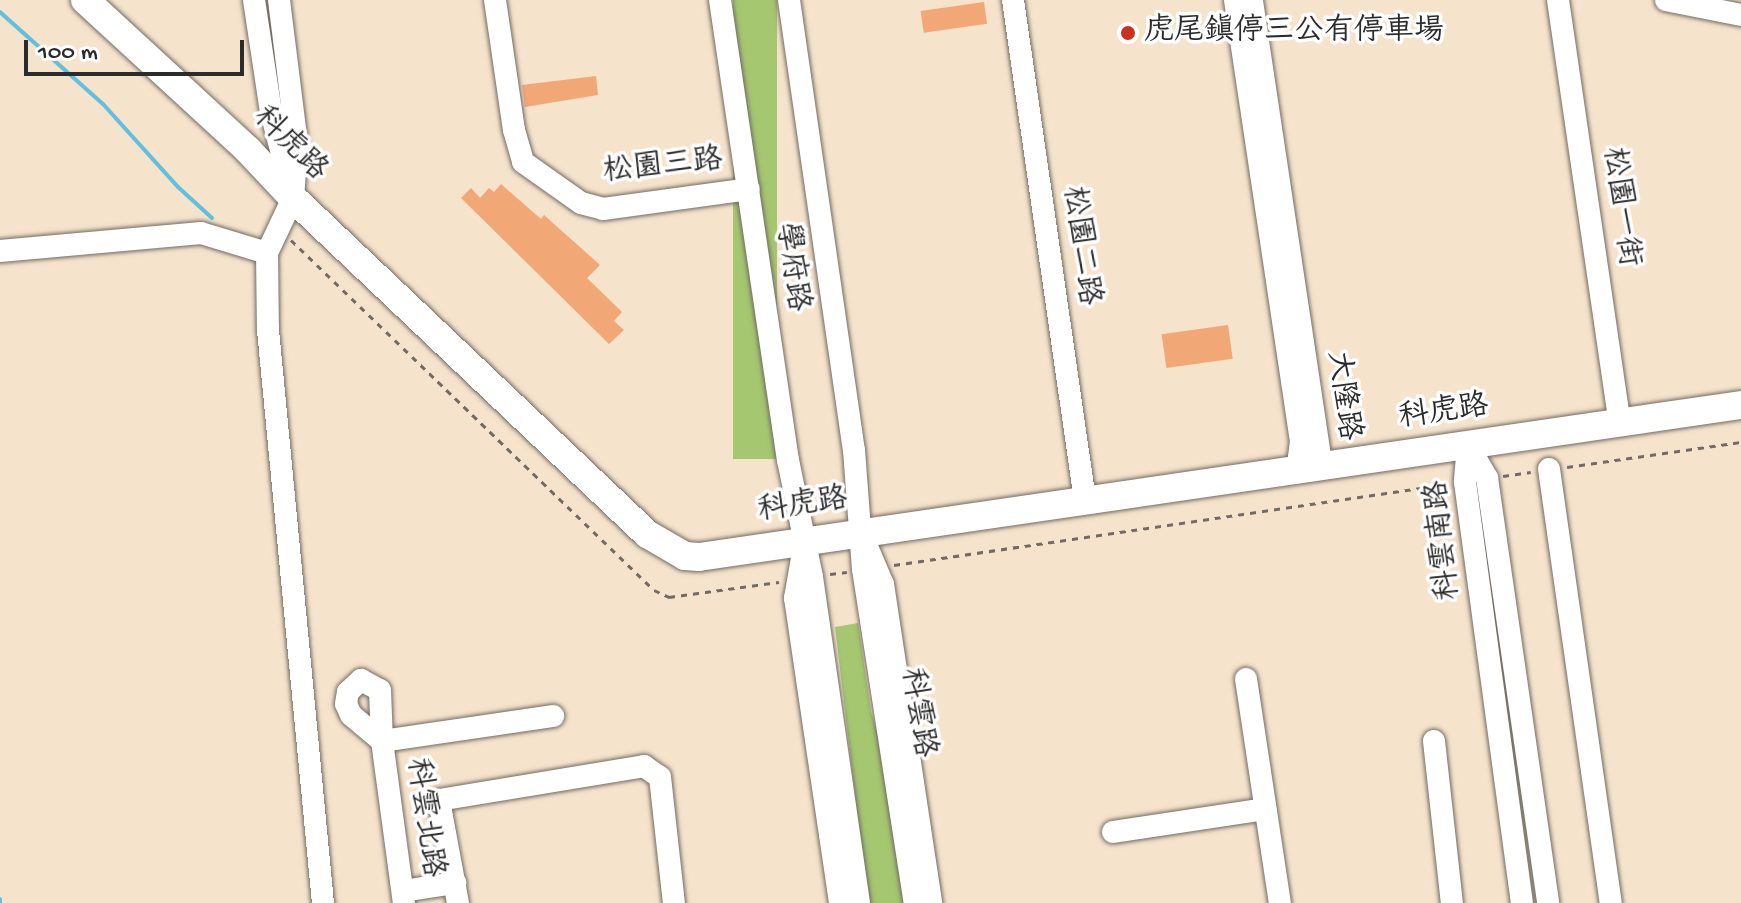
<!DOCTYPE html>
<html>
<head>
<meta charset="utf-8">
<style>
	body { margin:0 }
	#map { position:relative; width:1741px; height:903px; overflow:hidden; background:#f6e3cc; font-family:"Gochi Hand","LXGW WenKai TC",sans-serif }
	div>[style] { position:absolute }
	.green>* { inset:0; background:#a5c770; transform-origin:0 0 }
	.stream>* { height:4px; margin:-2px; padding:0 2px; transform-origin:2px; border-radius:2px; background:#60c0de }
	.building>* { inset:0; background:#f2a777; transform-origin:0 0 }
	.path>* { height:3px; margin-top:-1.5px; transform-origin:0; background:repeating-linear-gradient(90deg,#726b63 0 6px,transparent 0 12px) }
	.roads { filter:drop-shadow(0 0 2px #726b63) drop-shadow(0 0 2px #726b63) }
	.minor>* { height:22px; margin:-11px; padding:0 11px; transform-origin:11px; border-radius:11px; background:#fff }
	.major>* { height:28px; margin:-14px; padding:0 14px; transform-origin:14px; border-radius:14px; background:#fff }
	.dots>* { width:22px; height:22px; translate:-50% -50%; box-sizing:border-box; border:4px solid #fff; border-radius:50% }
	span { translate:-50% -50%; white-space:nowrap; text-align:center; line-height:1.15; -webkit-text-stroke:7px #fff; paint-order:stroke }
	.poi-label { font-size:30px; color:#2b2b2b }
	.left { translate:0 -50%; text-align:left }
	.street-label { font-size:30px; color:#2b2b2b }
	.scale { position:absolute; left:24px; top:40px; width:220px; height:36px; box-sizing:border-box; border:4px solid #2b2b2b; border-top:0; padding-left:10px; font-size:24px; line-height:28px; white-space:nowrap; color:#2b2b2b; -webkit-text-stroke:6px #fff; paint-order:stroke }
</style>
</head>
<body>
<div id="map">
	<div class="green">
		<div style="left:733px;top:0;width:44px;height:459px"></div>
		<div style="clip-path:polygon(858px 623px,871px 711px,883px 754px,906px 903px,868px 903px,835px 627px)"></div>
	</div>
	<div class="stream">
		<div style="left:0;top:12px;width:138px;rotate:41.8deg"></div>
		<div style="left:103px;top:104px;width:112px;rotate:47.9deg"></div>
		<div style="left:178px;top:187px;width:46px;rotate:42.4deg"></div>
		<div style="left:0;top:899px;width:4px;rotate:90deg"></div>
	</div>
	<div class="building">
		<div style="left:984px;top:2px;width:22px;height:64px;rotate:82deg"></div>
		<div style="clip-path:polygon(596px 76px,598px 95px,525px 107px,522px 85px)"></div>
		<div style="clip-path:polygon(501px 184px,541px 219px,544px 215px,600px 265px,587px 278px,622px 312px,614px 321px,624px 330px,609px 344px,461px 198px,471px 188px,480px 198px,489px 188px,494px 192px)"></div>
		<div style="left:1228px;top:325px;width:34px;height:67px;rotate:82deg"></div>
	</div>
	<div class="path">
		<div style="left:291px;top:240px;width:504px;rotate:43.96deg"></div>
		<div style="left:654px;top:590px;width:17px;rotate:25deg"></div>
		<div style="left:669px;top:597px;width:111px;rotate:-7.8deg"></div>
		<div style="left:1567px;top:467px;width:176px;rotate:-8.2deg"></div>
		<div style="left:1503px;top:476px;width:28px;rotate:-8deg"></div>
		<div style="left:894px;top:565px;width:560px;rotate:-8.32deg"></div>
		<div style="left:830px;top:574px;width:17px;rotate:-7deg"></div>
	</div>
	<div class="roads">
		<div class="minor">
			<div style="left:254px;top:0;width:113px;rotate:81.4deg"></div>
			<div style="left:271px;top:112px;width:71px;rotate:75.4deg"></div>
			<div style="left:279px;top:0;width:146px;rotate:82.9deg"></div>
			<div style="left:297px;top:145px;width:53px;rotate:94.3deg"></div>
			<div style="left:293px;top:198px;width:61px;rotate:115.3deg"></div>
			<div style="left:267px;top:253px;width:77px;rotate:89.3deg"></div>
			<div style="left:268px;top:330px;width:576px;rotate:84.52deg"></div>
			<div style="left:495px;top:0;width:131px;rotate:81.7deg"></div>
			<div style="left:514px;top:130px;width:33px;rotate:74deg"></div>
			<div style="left:523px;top:162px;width:71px;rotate:35.3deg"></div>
			<div style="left:581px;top:203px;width:23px;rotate:15deg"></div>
			<div style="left:603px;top:209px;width:147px;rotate:-7.8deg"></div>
			<div style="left:720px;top:0;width:465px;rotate:81.6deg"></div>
			<div style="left:788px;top:460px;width:119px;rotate:78.4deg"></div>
			<div style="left:812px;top:577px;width:329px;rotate:81.8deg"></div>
			<div style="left:789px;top:0;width:455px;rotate:81.8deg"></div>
			<div style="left:854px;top:450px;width:119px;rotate:85.7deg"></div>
			<div style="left:863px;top:569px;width:338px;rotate:81.2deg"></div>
			<div style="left:1013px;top:0;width:505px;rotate:81.81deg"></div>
			<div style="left:1235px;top:0;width:446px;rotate:81.5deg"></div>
			<div style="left:1301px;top:441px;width:16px;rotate:97deg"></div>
			<div style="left:1299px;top:457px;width:20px;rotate:30deg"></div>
			<div style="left:1316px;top:467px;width:12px;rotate:-70deg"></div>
			<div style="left:1320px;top:456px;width:461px;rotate:-98.5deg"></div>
			<div style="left:1558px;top:0;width:428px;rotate:81.7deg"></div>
			<div style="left:1666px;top:0;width:76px;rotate:11.3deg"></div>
			<div style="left:0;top:251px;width:202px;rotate:-5.1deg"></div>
			<div style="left:201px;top:233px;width:69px;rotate:16.9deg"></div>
			<div style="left:1468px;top:445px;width:38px;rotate:60deg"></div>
			<div style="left:1487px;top:478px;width:429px;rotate:81.8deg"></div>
			<div style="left:1468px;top:445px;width:37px;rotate:95deg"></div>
			<div style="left:1465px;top:482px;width:425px;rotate:82.3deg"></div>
			<div style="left:1549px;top:469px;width:438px;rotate:81.9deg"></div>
			<div style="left:868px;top:549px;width:38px;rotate:67deg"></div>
			<div style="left:883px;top:584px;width:323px;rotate:81.4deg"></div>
			<div style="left:802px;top:558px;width:41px;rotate:99.9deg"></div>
			<div style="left:795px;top:598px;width:308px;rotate:81.6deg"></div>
			<div style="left:1246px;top:679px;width:227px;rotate:81.4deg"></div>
			<div style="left:382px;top:741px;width:40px;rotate:-140deg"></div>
			<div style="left:351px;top:715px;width:12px;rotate:-114deg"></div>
			<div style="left:346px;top:704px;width:12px;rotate:-81deg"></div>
			<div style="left:348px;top:692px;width:18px;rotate:-43deg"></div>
			<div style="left:361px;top:680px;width:21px;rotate:28deg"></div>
			<div style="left:380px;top:690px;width:51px;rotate:87.8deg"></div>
			<div style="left:382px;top:741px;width:163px;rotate:82.3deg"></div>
			<div style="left:382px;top:741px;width:173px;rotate:-8.3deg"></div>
			<div style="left:1434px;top:741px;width:163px;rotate:83.7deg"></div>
			<div style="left:1113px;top:832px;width:154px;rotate:-8.6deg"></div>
			<div style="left:403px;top:891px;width:53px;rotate:-8.7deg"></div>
			<div style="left:458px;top:903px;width:105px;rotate:-100.5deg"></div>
			<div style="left:439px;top:800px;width:208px;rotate:-9.4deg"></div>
			<div style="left:644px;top:766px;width:19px;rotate:35deg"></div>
			<div style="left:660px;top:777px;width:127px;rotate:83.7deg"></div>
		</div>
		<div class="major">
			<div style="left:85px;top:0;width:222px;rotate:42.6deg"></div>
			<div style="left:248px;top:150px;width:66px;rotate:46.8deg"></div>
			<div style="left:293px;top:198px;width:488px;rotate:43.5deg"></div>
			<div style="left:647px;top:534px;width:44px;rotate:30.1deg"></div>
			<div style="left:685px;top:556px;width:14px;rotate:4deg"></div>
			<div style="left:699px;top:557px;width:1053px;rotate:-8.3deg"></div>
		</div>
	</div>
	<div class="dots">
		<div style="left:1128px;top:33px;background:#c8321e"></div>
	</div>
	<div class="poi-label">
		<span class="left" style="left:1144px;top:33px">虎尾鎮停三公有停車場</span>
	</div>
	<div class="street-label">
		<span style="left:289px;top:145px;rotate:45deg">科虎路</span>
		<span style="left:663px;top:168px;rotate:-6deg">松園三路</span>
		<span style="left:1619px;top:207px;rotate:82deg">松園一街</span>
		<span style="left:1079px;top:246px;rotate:82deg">松園二路</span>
		<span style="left:790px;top:267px;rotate:82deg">學府路</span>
		<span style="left:1341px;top:396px;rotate:82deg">大隆路</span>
		<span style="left:1444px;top:414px;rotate:-8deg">科虎路</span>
		<span style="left:803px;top:507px;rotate:-8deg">科虎路</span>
		<span style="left:1445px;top:540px;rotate:-96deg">科雲南路</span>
		<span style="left:916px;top:713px;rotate:81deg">科雲路</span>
		<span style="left:423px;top:818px;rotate:82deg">科雲北路</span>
	</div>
	<div class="scale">100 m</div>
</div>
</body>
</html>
